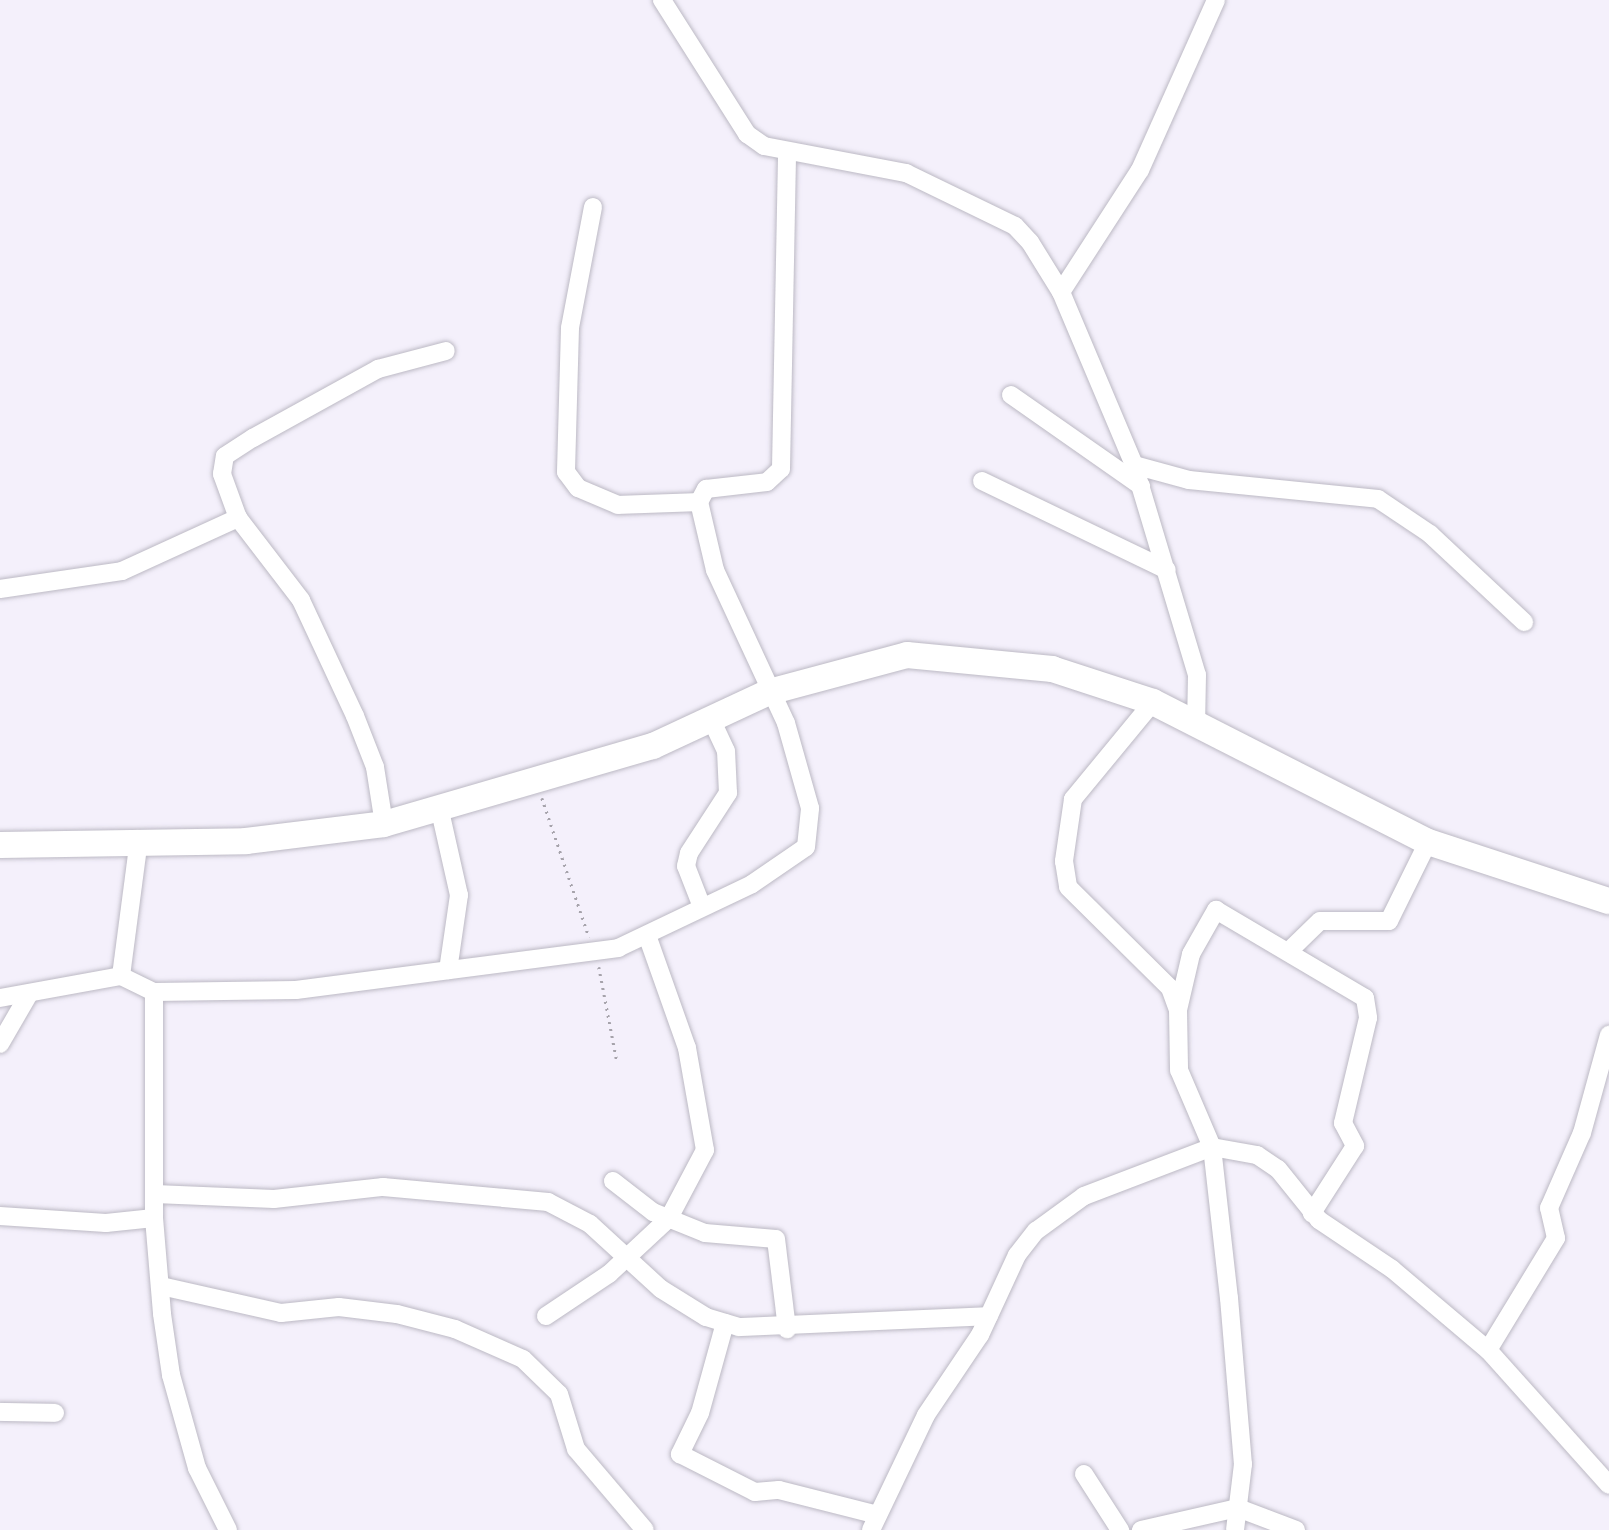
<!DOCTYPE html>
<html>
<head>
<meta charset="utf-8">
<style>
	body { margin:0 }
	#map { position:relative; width:1609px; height:1530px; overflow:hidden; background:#f4f0fb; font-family:"Fira Sans Condensed",sans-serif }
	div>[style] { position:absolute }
	.path>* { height:2.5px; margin-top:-1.25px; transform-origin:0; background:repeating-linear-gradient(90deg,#a6a3ab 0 2px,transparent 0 7px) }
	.roads { filter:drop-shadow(0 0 2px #bcb9c4) drop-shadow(0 0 2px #bcb9c4) }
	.street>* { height:18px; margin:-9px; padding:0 9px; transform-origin:9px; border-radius:9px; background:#fff }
	.secondary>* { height:26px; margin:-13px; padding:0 13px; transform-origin:13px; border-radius:13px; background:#fff }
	span { translate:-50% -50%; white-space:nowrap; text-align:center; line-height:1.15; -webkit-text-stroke:5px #fff; paint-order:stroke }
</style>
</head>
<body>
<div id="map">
	<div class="path">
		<div style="left:542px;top:798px;width:147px;rotate:71.3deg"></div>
		<div style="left:599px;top:967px;width:96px;rotate:79.2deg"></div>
	</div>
	<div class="roads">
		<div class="street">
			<div style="left:662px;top:0;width:159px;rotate:57.6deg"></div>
			<div style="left:747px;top:134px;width:21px;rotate:35deg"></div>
			<div style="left:764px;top:146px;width:145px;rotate:10.8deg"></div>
			<div style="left:906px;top:173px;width:121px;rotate:25.9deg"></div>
			<div style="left:1015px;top:226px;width:22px;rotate:47deg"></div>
			<div style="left:1030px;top:242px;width:59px;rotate:58.2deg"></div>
			<div style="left:1061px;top:292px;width:188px;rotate:67.1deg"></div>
			<div style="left:1134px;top:465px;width:219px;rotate:73.3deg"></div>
			<div style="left:1197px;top:675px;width:51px;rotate:91.1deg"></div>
			<div style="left:593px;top:207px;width:123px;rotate:100.8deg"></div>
			<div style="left:570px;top:328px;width:144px;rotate:91.6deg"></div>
			<div style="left:566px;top:472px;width:20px;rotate:53deg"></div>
			<div style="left:578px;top:488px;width:43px;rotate:23deg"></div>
			<div style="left:618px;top:505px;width:81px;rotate:-2.1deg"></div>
			<div style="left:1061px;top:292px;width:145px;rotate:-57.1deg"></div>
			<div style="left:1140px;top:170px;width:186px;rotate:-65.9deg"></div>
			<div style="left:1011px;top:395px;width:159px;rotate:35deg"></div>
			<div style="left:1134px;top:465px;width:57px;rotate:15.3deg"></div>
			<div style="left:1189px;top:480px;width:190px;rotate:5.7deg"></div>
			<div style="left:1378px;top:499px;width:63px;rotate:33.9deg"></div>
			<div style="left:1430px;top:534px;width:129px;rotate:43.1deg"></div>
			<div style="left:982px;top:481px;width:205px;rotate:25.7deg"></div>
			<div style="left:0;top:589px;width:123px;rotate:-8.4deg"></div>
			<div style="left:122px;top:571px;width:128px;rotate:-24.6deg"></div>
			<div style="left:1153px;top:702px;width:126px;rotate:129.5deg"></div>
			<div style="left:1073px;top:799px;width:63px;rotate:98.3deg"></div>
			<div style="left:1064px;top:861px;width:26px;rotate:81deg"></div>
			<div style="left:1068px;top:887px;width:144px;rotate:44.7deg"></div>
			<div style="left:1170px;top:988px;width:23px;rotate:70deg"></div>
			<div style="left:1178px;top:1010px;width:60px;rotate:89deg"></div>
			<div style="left:1179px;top:1070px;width:84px;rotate:66.8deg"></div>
			<div style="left:1212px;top:1147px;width:152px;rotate:83.6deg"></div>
			<div style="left:1229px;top:1298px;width:167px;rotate:85.2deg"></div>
			<div style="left:1243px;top:1464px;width:66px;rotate:96.9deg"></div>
			<div style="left:440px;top:811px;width:86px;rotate:77.3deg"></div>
			<div style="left:459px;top:895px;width:76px;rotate:98.3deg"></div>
			<div style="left:384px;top:824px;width:58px;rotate:-99deg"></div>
			<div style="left:375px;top:767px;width:55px;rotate:-111.4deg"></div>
			<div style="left:355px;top:716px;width:128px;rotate:-115deg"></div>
			<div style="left:301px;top:600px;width:103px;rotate:-127.5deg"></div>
			<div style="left:238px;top:518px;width:47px;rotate:-110deg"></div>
			<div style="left:222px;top:474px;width:18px;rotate:-81deg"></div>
			<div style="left:225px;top:456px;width:33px;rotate:-33deg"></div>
			<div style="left:253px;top:438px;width:143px;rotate:-28.9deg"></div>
			<div style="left:378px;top:369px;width:70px;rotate:-14.8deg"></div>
			<div style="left:702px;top:907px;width:44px;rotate:-111.3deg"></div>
			<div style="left:686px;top:866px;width:13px;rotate:-77deg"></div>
			<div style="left:689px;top:853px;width:72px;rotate:-57deg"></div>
			<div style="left:728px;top:793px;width:42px;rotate:-92.7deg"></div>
			<div style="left:726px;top:751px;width:35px;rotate:-115deg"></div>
			<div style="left:1289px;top:951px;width:43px;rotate:-44.1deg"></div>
			<div style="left:1320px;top:921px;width:69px"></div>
			<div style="left:1389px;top:921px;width:88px;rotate:-63.7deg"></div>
			<div style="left:121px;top:976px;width:138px;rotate:-82.5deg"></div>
			<div style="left:154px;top:992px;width:226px;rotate:90deg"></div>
			<div style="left:154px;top:1218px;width:96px;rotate:85.2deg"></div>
			<div style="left:162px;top:1314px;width:62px;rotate:81.6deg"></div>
			<div style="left:171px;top:1375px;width:97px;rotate:74.4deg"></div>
			<div style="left:197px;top:1468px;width:69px;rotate:63.4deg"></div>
			<div style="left:0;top:998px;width:123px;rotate:-10.3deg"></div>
			<div style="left:121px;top:976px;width:37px;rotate:26deg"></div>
			<div style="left:154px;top:992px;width:142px;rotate:-0.8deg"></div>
			<div style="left:296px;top:990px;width:325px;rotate:-7.4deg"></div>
			<div style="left:618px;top:948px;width:148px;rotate:-25.5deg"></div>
			<div style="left:752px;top:884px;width:65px;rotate:-34.4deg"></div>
			<div style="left:806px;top:847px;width:39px;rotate:-84deg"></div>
			<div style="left:810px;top:808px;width:88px;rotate:-105.8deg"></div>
			<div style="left:786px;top:723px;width:169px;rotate:-114.9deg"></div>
			<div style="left:715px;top:570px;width:70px;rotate:-103.2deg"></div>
			<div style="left:699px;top:502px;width:15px;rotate:-62deg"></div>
			<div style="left:706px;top:489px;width:61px;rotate:-6.5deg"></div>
			<div style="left:767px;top:482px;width:19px;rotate:-43deg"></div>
			<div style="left:781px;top:469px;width:316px;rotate:-88.9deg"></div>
			<div style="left:1178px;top:1010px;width:57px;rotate:-76.9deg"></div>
			<div style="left:1191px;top:954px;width:51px;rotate:-60.4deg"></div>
			<div style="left:1216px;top:910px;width:173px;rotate:30.6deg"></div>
			<div style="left:1365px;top:998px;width:20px;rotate:81deg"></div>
			<div style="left:1368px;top:1018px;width:108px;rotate:103.4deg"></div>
			<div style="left:1343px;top:1123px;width:26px;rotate:62deg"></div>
			<div style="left:1355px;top:1146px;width:80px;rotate:122.7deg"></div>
			<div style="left:0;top:1044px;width:58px;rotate:-59.9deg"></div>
			<div style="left:613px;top:1181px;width:51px;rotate:37.8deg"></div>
			<div style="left:653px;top:1212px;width:56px;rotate:22deg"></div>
			<div style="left:705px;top:1233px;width:71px;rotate:4.8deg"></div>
			<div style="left:776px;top:1239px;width:91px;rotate:83deg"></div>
			<div style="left:155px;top:1194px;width:119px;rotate:2.4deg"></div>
			<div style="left:274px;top:1199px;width:110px;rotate:-6.3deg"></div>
			<div style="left:383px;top:1187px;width:166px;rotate:5.2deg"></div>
			<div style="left:548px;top:1202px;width:47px;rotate:27.6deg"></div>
			<div style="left:590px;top:1224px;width:96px;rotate:42.5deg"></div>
			<div style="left:661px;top:1289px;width:53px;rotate:31.9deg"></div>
			<div style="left:706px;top:1317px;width:34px;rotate:17deg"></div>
			<div style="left:739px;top:1327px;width:250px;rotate:-2.5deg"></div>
			<div style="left:0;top:1216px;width:106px;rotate:3.8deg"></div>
			<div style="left:106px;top:1223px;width:48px;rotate:-5.9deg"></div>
			<div style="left:161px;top:1286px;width:123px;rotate:12.7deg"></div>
			<div style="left:281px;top:1313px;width:58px;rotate:-5.9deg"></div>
			<div style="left:339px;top:1307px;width:58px;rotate:6.9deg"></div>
			<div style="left:397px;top:1314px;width:60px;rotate:14.5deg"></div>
			<div style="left:455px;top:1329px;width:74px;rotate:23.8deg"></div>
			<div style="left:523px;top:1359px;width:50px;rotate:44.2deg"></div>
			<div style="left:559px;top:1394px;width:58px;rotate:72.8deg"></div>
			<div style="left:576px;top:1449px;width:106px;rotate:49.6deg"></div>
			<div style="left:546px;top:1316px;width:76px;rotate:-33.7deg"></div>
			<div style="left:609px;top:1274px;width:82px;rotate:-43deg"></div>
			<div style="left:669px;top:1218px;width:77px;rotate:-62.1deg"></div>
			<div style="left:705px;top:1150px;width:104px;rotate:-100deg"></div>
			<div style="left:687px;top:1048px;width:120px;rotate:-109.5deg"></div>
			<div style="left:725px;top:1323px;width:93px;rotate:105.5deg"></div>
			<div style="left:700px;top:1413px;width:46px;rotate:116deg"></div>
			<div style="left:680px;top:1454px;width:84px;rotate:26.9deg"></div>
			<div style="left:755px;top:1492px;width:24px;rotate:-5deg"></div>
			<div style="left:779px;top:1490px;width:102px;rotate:14.2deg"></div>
			<div style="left:1488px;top:1350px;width:131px;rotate:-58.7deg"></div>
			<div style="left:1556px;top:1238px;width:31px;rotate:-103deg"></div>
			<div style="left:1549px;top:1208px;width:82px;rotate:-66.3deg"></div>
			<div style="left:1582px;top:1133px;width:102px;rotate:-74.6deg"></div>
			<div style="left:0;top:1412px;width:55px;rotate:1deg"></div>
			<div style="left:1084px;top:1474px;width:67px;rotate:57.3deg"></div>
			<div style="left:871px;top:1530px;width:127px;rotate:-64.4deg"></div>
			<div style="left:926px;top:1415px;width:97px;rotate:-56deg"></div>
			<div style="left:980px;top:1335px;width:88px;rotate:-65.2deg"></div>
			<div style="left:1017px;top:1255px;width:31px;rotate:-52deg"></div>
			<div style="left:1036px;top:1231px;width:59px;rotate:-36.1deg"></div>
			<div style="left:1084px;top:1196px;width:137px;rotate:-20.9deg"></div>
			<div style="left:1212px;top:1147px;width:46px;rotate:10.1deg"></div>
			<div style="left:1257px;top:1155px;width:25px;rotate:34deg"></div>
			<div style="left:1278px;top:1169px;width:65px;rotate:51.2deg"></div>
			<div style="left:1319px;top:1220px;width:88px;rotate:33.9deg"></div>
			<div style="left:1392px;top:1269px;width:126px;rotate:40.2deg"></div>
			<div style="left:1488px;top:1350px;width:181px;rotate:48.1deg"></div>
			<div style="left:1141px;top:1530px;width:99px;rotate:-12.8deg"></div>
			<div style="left:1238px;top:1508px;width:62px;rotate:20.8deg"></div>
		</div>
		<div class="secondary">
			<div style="left:0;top:845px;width:246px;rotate:-0.9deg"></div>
			<div style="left:246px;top:841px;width:139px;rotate:-7deg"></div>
			<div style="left:384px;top:824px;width:280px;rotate:-16.2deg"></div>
			<div style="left:653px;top:746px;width:128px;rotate:-25deg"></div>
			<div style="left:769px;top:692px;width:143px;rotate:-15deg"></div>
			<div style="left:907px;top:655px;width:146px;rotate:5.5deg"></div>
			<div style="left:1052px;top:669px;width:106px;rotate:18.1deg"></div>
			<div style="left:1153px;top:702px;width:309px;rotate:27deg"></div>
			<div style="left:1428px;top:842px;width:190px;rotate:18.1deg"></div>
		</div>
	</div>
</div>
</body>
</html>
